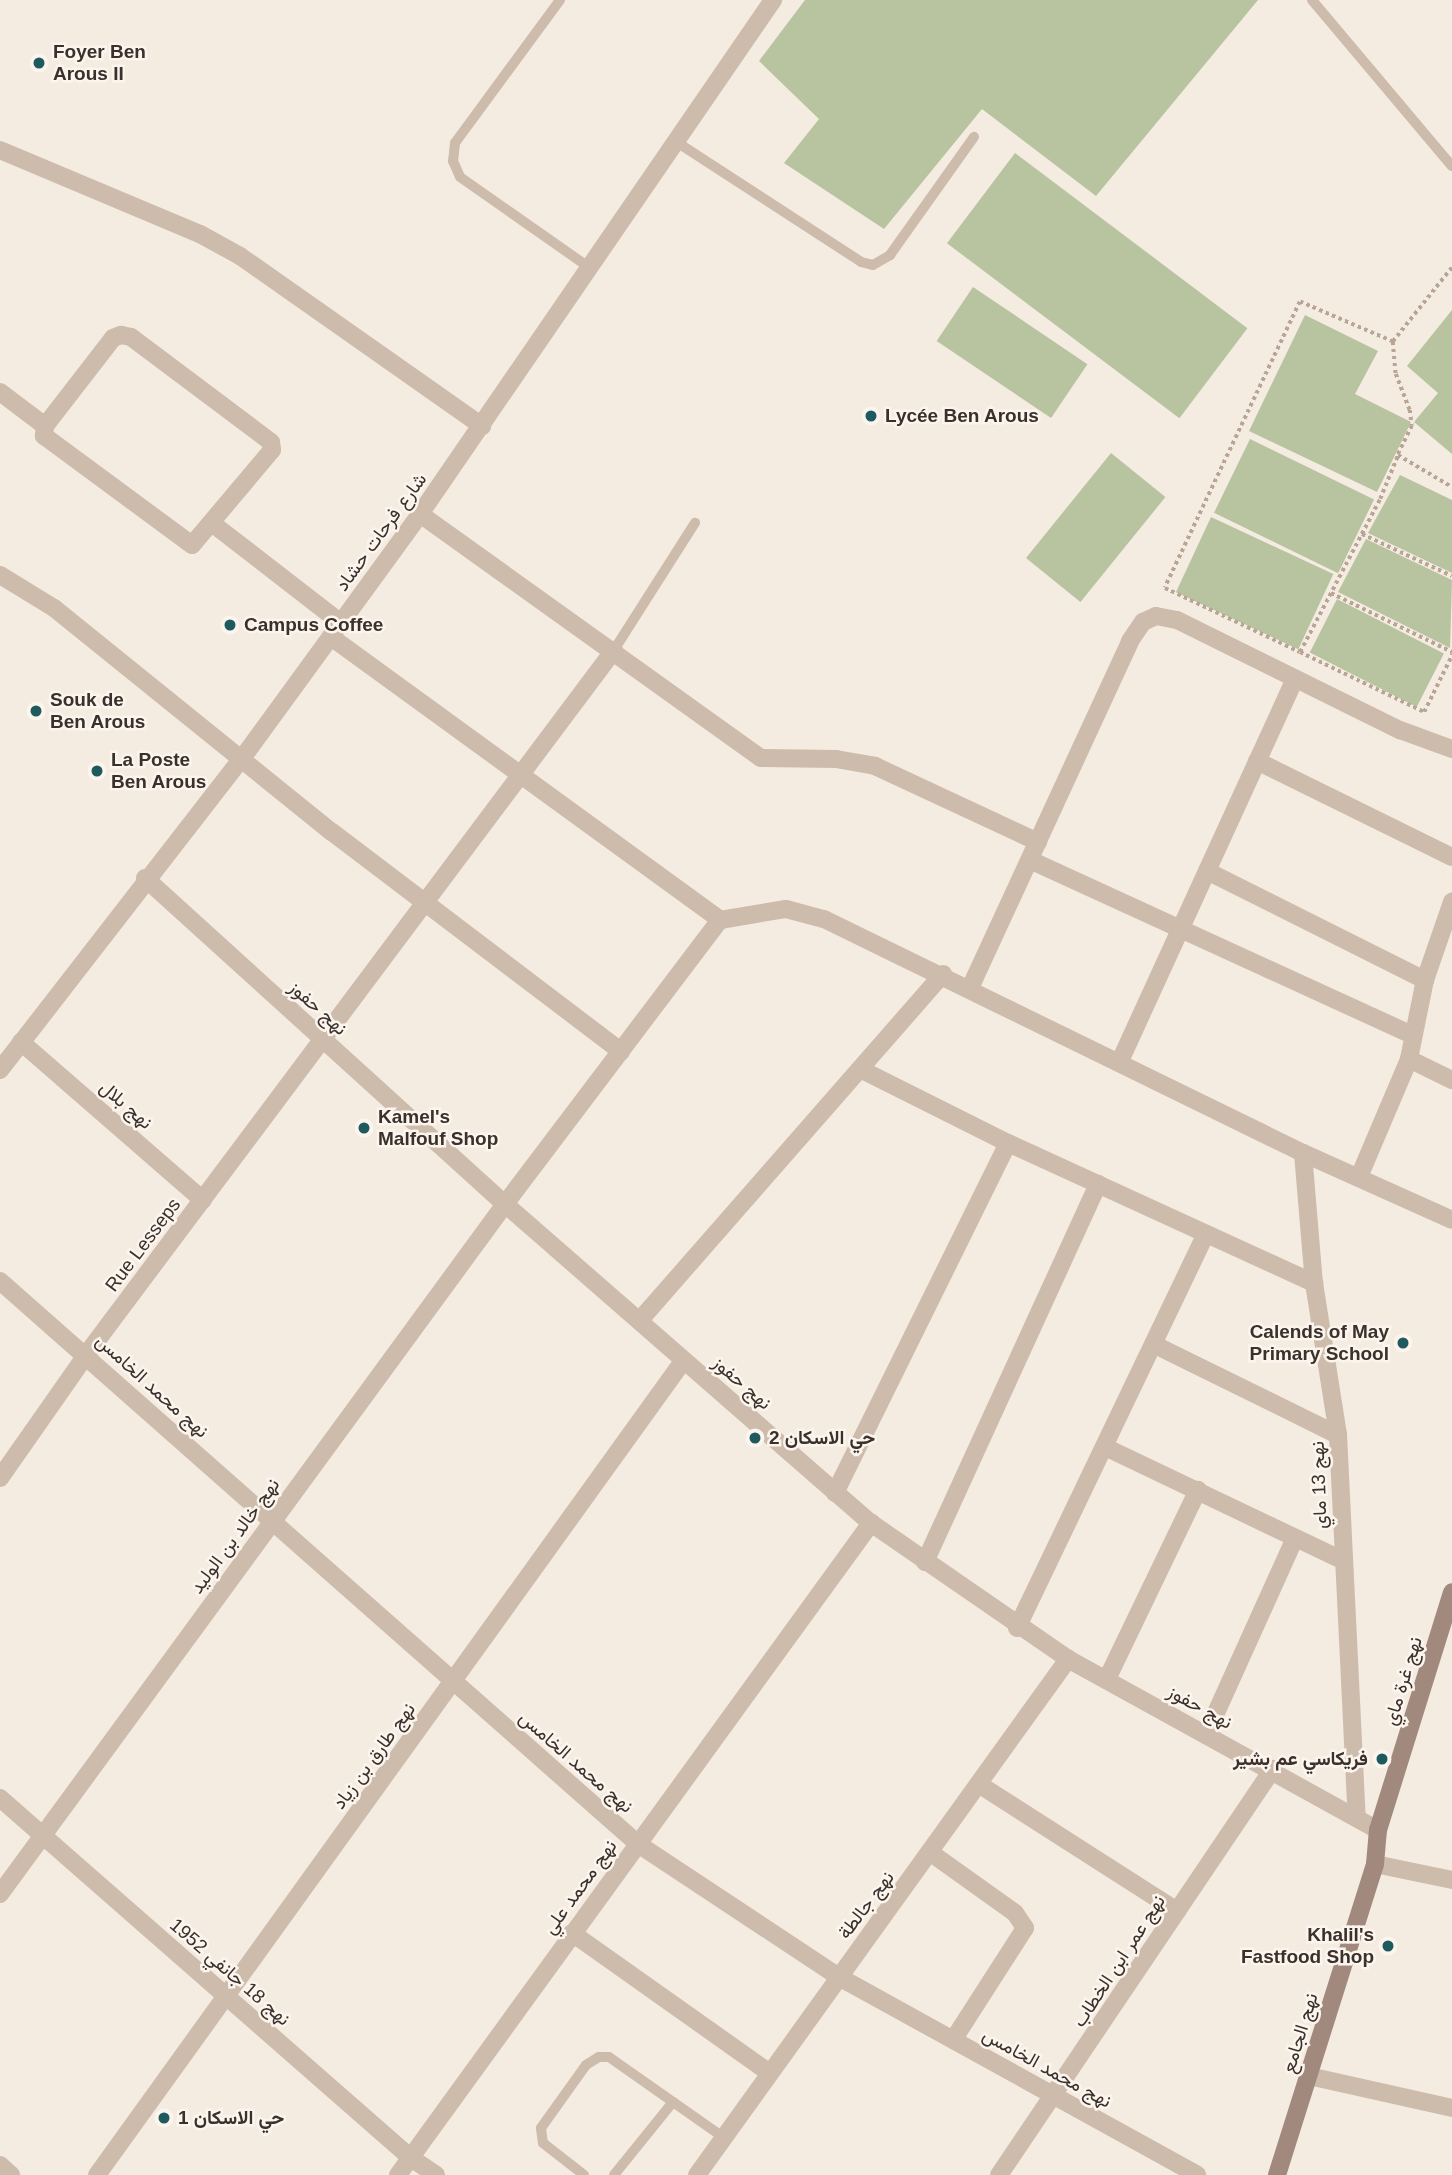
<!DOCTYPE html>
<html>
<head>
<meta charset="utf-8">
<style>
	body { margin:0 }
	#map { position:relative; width:1452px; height:2175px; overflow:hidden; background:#f4ebe1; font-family:Helvetica,Vazirmatn,sans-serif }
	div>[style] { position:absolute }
	.green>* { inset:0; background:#b8c4a0; transform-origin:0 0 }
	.path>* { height:3.5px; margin-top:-1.75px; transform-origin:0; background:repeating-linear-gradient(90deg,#b9a596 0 3.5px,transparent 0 7px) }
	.lane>* { height:10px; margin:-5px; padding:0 5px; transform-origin:5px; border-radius:5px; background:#cdbbac }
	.street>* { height:18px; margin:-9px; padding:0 9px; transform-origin:9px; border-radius:9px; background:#cdbbac }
	.secondary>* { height:18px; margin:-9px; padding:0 9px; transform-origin:9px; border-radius:9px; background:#a18a7d }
	.dots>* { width:19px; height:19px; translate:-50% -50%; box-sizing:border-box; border:4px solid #fbf5ee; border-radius:50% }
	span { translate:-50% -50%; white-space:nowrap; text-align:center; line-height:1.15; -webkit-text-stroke:5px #fbf5ee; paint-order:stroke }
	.poi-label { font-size:19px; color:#3b302b; font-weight:700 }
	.left { translate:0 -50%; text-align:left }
	.right { translate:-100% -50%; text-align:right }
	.street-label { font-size:19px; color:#3b302b }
</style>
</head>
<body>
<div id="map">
	<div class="green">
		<div style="clip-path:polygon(805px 0,1258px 0,1096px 196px,982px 109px,884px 229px,784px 163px,819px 119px,759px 61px)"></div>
		<div style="left:1015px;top:153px;width:291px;height:113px;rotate:37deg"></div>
		<div style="left:973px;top:287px;width:138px;height:65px;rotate:34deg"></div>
		<div style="clip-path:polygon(1452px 310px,1452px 454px,1414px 422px,1438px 393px,1407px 366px)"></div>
		<div style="clip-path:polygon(1305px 315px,1378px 351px,1355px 394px,1411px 422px,1377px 492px,1249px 431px)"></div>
		<div style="left:1250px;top:439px;width:138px;height:82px;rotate:26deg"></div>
		<div style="left:1111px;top:453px;width:70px;height:135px;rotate:39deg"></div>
		<div style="clip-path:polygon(1400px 475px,1452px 500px,1452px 573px,1368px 533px)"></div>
		<div style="left:1211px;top:517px;width:135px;height:83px;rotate:25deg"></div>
		<div style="clip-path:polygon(1366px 539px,1452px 580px,1450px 648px,1338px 592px)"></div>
		<div style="left:1337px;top:599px;width:120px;height:60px;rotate:27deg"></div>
	</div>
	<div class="path">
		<div style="left:1452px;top:268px;width:95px;rotate:128.6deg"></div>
		<div style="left:1393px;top:342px;width:32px;rotate:85deg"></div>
		<div style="left:1396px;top:374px;width:39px;rotate:69deg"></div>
		<div style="left:1410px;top:410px;width:16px;rotate:83deg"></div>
		<div style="left:1412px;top:426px;width:32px;rotate:116deg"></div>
		<div style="left:1398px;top:455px;width:63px;rotate:30.7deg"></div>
		<div style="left:1393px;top:342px;width:101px;rotate:-156.7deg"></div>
		<div style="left:1300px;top:302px;width:316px;rotate:115.3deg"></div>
		<div style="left:1165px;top:588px;width:149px;rotate:25.4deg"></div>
		<div style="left:1300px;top:652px;width:173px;rotate:-62.4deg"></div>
		<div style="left:1380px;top:499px;width:48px;rotate:-67.8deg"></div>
		<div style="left:1362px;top:534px;width:99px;rotate:25deg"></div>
		<div style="left:1331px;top:593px;width:135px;rotate:26deg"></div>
		<div style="left:1300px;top:652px;width:138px;rotate:25.8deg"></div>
		<div style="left:1424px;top:712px;width:64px;rotate:-63.8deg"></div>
	</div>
	<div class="lane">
		<div style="left:560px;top:0;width:177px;rotate:126.3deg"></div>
		<div style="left:455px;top:143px;width:18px;rotate:96deg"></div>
		<div style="left:453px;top:161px;width:17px;rotate:66deg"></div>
		<div style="left:460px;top:177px;width:159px;rotate:35deg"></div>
		<div style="left:1312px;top:0;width:217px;rotate:49.9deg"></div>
		<div style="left:675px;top:141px;width:222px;rotate:33deg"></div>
		<div style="left:861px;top:262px;width:12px;rotate:14deg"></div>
		<div style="left:873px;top:265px;width:20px;rotate:-30deg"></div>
		<div style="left:890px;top:255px;width:145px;rotate:-54.6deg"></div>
		<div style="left:614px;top:650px;width:151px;rotate:-57.5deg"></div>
		<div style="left:584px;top:2175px;width:52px;rotate:-142deg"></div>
		<div style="left:543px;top:2143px;width:15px;rotate:-98deg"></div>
		<div style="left:541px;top:2128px;width:77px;rotate:-54.5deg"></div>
		<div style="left:586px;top:2065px;width:15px;rotate:-32deg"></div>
		<div style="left:599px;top:2057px;width:10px"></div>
		<div style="left:609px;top:2057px;width:139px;rotate:35.1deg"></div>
		<div style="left:614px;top:2175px;width:94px;rotate:-51.1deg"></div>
	</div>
	<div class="street">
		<div style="left:0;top:150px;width:217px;rotate:22.8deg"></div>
		<div style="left:200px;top:234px;width:46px;rotate:28.8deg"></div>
		<div style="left:240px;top:256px;width:296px;rotate:35.1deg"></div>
		<div style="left:121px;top:335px;width:10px;rotate:11deg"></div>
		<div style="left:131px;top:337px;width:175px;rotate:36.9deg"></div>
		<div style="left:271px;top:442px;width:8px;rotate:83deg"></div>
		<div style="left:272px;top:450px;width:124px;rotate:130.1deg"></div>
		<div style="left:192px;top:545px;width:184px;rotate:-143.6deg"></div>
		<div style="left:44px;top:436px;width:10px;rotate:-84deg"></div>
		<div style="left:45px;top:426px;width:111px;rotate:-52.3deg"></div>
		<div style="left:113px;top:338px;width:9px;rotate:-21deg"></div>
		<div style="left:0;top:392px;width:56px;rotate:37.1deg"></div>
		<div style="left:420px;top:514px;width:419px;rotate:35.6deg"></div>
		<div style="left:761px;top:758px;width:75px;rotate:0.8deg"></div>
		<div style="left:836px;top:759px;width:40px;rotate:10deg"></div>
		<div style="left:875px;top:766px;width:180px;rotate:25deg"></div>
		<div style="left:213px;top:524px;width:162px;rotate:37.7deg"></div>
		<div style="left:0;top:575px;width:63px;rotate:31.4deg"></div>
		<div style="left:54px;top:608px;width:357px;rotate:38.9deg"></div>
		<div style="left:332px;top:832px;width:363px;rotate:37.2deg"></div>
		<div style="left:331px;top:637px;width:481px;rotate:36deg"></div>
		<div style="left:720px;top:920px;width:67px;rotate:-9.5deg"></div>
		<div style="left:786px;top:909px;width:39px;rotate:15deg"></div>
		<div style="left:824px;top:919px;width:533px;rotate:26.04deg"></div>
		<div style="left:1303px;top:1153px;width:163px;rotate:24.2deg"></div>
		<div style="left:1257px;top:761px;width:217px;rotate:26.2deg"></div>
		<div style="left:1030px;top:860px;width:420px;rotate:24.6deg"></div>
		<div style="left:1207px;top:871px;width:244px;rotate:26.6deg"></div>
		<div style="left:145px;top:878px;width:486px;rotate:42.2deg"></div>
		<div style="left:505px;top:1204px;width:486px;rotate:41.1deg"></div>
		<div style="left:871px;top:1523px;width:239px;rotate:34.6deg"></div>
		<div style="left:1068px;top:1659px;width:354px;rotate:28.9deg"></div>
		<div style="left:970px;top:988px;width:382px;rotate:-65.2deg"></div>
		<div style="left:1130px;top:641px;width:23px;rotate:-56deg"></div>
		<div style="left:1143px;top:622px;width:14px;rotate:-25deg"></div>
		<div style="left:1156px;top:616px;width:21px;rotate:11deg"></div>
		<div style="left:1177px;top:620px;width:249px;rotate:26.3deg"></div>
		<div style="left:1400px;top:730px;width:55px;rotate:20.1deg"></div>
		<div style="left:21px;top:1042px;width:241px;rotate:41deg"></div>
		<div style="left:1409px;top:1059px;width:48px;rotate:26deg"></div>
		<div style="left:1120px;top:1061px;width:420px;rotate:-65.4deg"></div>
		<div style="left:0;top:1070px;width:396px;rotate:-52.2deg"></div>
		<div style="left:243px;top:757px;width:301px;rotate:-53.9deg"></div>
		<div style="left:420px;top:514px;width:624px;rotate:-55.52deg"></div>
		<div style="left:862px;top:1070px;width:163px;rotate:26.6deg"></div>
		<div style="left:1008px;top:1143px;width:337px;rotate:24.6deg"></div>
		<div style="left:1303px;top:1153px;width:130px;rotate:85.2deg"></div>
		<div style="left:1314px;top:1283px;width:154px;rotate:81deg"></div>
		<div style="left:1338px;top:1435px;width:382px;rotate:87.2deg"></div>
		<div style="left:1359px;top:1177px;width:128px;rotate:-67deg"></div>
		<div style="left:1409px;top:1059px;width:81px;rotate:-78.6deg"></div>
		<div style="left:1425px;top:980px;width:83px;rotate:-70.9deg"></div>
		<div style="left:0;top:1281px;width:851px;rotate:41.43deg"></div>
		<div style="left:638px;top:1844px;width:241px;rotate:33.5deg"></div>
		<div style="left:839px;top:1977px;width:409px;rotate:28.9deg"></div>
		<div style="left:640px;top:1320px;width:460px;rotate:-48.8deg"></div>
		<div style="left:1155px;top:1345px;width:204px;rotate:26.2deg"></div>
		<div style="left:1105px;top:1447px;width:263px;rotate:25.5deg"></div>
		<div style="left:0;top:1478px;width:150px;rotate:-55deg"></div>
		<div style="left:86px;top:1355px;width:881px;rotate:-53.17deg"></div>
		<div style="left:835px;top:1493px;width:390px;rotate:-63.7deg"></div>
		<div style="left:925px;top:1562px;width:416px;rotate:-65.4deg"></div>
		<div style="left:1017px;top:1628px;width:437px;rotate:-64.4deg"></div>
		<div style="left:1107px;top:1679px;width:210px;rotate:-64.3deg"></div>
		<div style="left:1206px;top:1735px;width:216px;rotate:-65.7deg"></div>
		<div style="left:980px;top:1785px;width:234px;rotate:32.6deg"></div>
		<div style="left:0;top:1798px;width:546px;rotate:41.22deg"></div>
		<div style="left:411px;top:2158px;width:30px;rotate:34deg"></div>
		<div style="left:931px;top:1853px;width:103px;rotate:35.5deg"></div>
		<div style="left:1015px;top:1913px;width:18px;rotate:56deg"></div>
		<div style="left:1025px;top:1928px;width:133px;rotate:122.7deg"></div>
		<div style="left:1375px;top:1864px;width:79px;rotate:11.7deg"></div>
		<div style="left:0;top:1894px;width:855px;rotate:-53.8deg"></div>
		<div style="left:505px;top:1204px;width:356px;rotate:-52.9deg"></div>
		<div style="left:572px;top:1933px;width:242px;rotate:35.3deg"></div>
		<div style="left:1309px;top:2076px;width:147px;rotate:12.6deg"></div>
		<div style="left:0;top:2165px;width:15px;rotate:42deg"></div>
		<div style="left:97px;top:2175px;width:1004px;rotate:-54.24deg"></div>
		<div style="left:398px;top:2175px;width:806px;rotate:-54.04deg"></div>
		<div style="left:697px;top:2175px;width:636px;rotate:-54.28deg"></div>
		<div style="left:999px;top:2175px;width:490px;rotate:-56deg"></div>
	</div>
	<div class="secondary">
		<div style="left:1277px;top:2175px;width:326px;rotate:-72.5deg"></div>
		<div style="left:1375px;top:1864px;width:34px;rotate:-85deg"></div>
		<div style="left:1378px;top:1830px;width:249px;rotate:-72.7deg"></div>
	</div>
	<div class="dots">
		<div style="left:39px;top:63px;background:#1f5a5e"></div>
		<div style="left:871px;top:416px;background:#1f5a5e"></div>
		<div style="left:230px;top:625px;background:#1f5a5e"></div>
		<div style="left:36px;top:711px;background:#1f5a5e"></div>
		<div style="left:97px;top:771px;background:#1f5a5e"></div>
		<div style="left:364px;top:1128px;background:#1f5a5e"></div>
		<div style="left:1403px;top:1343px;background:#1f5a5e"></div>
		<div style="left:755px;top:1438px;background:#1f5a5e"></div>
		<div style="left:1382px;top:1759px;background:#1f5a5e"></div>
		<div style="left:1388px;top:1946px;background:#1f5a5e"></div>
		<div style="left:164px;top:2118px;background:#1f5a5e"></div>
	</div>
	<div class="poi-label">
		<span class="left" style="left:53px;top:63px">Foyer Ben<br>Arous II</span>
		<span class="left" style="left:885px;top:416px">Lycée Ben Arous</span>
		<span class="left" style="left:244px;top:625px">Campus Coffee</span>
		<span class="left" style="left:50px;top:711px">Souk de<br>Ben Arous</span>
		<span class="left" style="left:111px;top:771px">La Poste<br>Ben Arous</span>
		<span class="left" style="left:378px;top:1128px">Kamel's<br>Malfouf Shop</span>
		<span class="right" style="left:1389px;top:1343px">Calends of May<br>Primary School</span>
		<span class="left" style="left:769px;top:1438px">حي الاسكان 2</span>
		<span class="right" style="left:1368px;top:1759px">فريكاسي عم بشير</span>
		<span class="right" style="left:1374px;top:1946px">Khalil's<br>Fastfood Shop</span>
		<span class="left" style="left:178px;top:2118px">1 حي الاسكان</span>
	</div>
	<div class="street-label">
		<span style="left:381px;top:532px;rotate:-54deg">شارع فرحات حشاد</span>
		<span style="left:318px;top:1008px;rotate:42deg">نهج حفوز</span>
		<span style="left:126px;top:1105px;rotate:41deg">نهج بلال</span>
		<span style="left:143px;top:1245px;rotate:-53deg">Rue Lesseps</span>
		<span style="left:742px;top:1383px;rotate:41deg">نهج حفوز</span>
		<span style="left:152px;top:1386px;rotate:42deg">نهج محمد الخامس</span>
		<span style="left:1319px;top:1485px;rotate:-92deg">نهج 13 ماي</span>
		<span style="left:235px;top:1536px;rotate:-54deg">نهج خالد بن الوليد</span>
		<span style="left:1403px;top:1681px;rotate:-73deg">نهج غرة ماي</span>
		<span style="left:1200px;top:1707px;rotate:29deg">نهج حفوز</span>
		<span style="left:374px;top:1756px;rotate:-54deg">نهج طارق بن زياد</span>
		<span style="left:576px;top:1762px;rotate:41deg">نهج محمد الخامس</span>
		<span style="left:580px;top:1887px;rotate:-54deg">نهج محمد علي</span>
		<span style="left:866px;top:1905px;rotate:-53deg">نهج جالطة</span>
		<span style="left:1119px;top:1961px;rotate:-57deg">نهج عمر ابن الخطاب</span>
		<span style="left:230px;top:1972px;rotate:41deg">نهج 18 جانفي 1952</span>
		<span style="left:1300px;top:2033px;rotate:-73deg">نهج الجامع</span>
		<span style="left:1047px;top:2068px;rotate:29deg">نهج محمد الخامس</span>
	</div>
</div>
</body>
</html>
